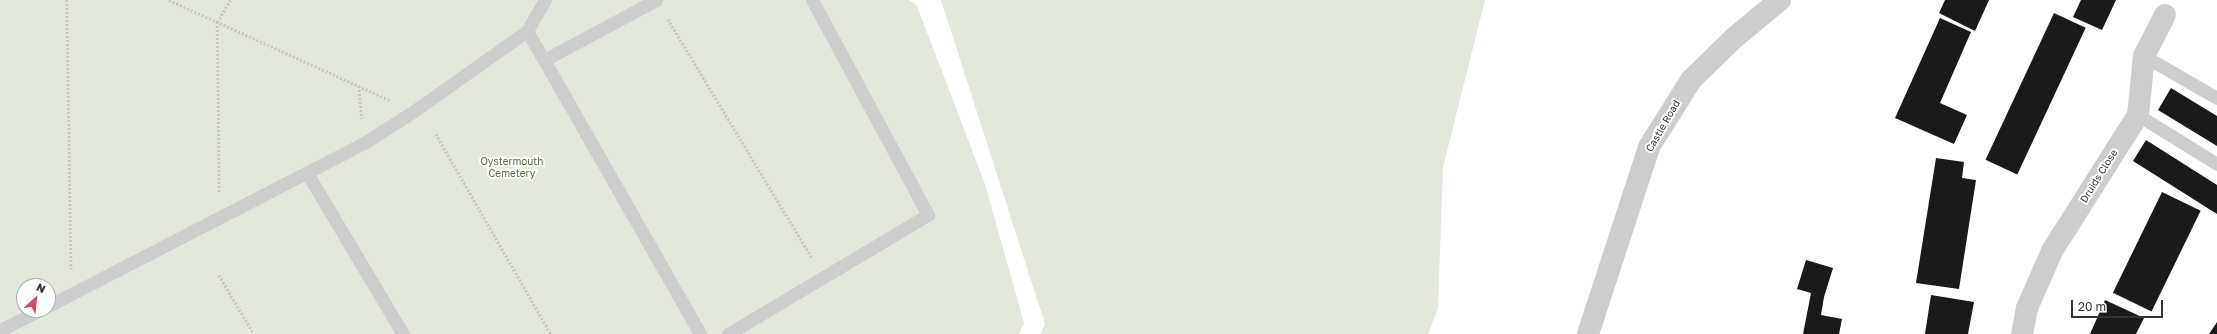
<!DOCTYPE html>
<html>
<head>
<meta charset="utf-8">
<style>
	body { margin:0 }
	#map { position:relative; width:2217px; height:334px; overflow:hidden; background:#fff; font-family:"Golos Text",sans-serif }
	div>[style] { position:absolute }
	.green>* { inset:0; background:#e3e8dd }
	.building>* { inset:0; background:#1a1a1a; transform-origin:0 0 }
	.path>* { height:2.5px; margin-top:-1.25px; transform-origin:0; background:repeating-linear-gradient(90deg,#c7c7c7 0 2px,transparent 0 4px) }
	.lane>* { height:13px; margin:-6.5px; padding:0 6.5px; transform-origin:6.5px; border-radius:6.5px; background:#cdcdcd }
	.street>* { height:22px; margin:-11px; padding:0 11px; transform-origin:11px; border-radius:11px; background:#cdcdcd }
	span { translate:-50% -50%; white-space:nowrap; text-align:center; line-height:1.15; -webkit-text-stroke:4px #fff; paint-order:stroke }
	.street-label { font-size:10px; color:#333 }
	.park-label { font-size:10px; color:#596b44 }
	.north { position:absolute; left:16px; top:278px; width:40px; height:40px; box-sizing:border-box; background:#fff; border:1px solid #adadad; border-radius:50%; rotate:27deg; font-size:11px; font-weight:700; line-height:16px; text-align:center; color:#333 }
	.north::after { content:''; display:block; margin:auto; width:14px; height:18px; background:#d44b60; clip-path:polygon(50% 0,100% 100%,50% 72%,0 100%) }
	.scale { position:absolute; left:2071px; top:300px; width:92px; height:18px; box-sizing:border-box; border:2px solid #333; border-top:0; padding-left:5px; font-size:12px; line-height:14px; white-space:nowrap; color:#333; -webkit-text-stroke:3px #fff; paint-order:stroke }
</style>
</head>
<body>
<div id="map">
	<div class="green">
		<div style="clip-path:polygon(evenodd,0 0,909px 0,917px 6px,985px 184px,1024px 323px,1019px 334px,0 334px,0 0,24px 286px,48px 286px,48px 310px,24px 310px,24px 286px)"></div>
		<div style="clip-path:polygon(941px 0,1485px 0,1443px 167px,1438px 308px,1428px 334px,1040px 334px,1045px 324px)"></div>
	</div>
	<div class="building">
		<div style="clip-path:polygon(1945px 0,1989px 0,1975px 31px,1939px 13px)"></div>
		<div style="clip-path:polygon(2081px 0,2116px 0,2102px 30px,2073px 17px)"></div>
		<div style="left:2054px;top:13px;width:35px;height:162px;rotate:25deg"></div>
		<div style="clip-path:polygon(1940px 18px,1971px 32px,1940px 103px,1967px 115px,1954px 144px,1895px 118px)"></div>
		<div style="clip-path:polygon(2171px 88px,2217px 116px,2217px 146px,2158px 110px)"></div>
		<div style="clip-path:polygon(2146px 140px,2217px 185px,2217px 214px,2133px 161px)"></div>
		<div style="clip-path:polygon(1936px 158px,1964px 162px,1962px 178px,1976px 180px,1959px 289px,1916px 283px)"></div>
		<div style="left:2162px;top:192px;width:43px;height:112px;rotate:26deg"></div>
		<div style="clip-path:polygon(1806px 260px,1833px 268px,1824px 297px,1821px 315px,1842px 319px,1839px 334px,1803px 334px,1811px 293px,1797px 289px)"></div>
		<div style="clip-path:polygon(1931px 295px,1974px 302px,1968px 334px,1925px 334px)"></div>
		<div style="clip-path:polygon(2105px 300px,2144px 318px,2136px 334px,2090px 334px)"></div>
		<div style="clip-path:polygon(2217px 322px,2217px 334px,2209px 334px)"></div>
	</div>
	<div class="path">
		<div style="left:67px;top:0;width:269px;rotate:89.1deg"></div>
		<div style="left:169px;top:0;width:242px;rotate:24.4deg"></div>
		<div style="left:668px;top:19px;width:279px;rotate:58.9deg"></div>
		<div style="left:359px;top:86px;width:33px;rotate:85deg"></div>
		<div style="left:436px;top:134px;width:231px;rotate:60.1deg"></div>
		<div style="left:219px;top:192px;width:170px;rotate:-90.7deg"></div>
		<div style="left:217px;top:22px;width:26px;rotate:-59deg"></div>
		<div style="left:219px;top:275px;width:69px;rotate:59.3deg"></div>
	</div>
	<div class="lane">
		<div style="left:656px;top:0;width:127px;rotate:151.8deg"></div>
		<div style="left:544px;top:60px;width:315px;rotate:60.3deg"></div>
		<div style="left:527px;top:31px;width:34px;rotate:60deg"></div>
		<div style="left:2144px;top:56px;width:84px;rotate:29.9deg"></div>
		<div style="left:2138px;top:115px;width:93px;rotate:31.8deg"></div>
		<div style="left:307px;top:173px;width:187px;rotate:59.2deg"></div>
		<div style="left:48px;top:306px;width:356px;rotate:-27.3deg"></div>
		<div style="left:364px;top:143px;width:59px;rotate:-32.6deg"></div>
		<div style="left:414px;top:111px;width:138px;rotate:-35.3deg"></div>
		<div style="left:527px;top:31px;width:36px;rotate:-60deg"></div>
		<div style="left:0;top:330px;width:45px;rotate:-26.6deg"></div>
		<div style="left:728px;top:334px;width:233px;rotate:-30.8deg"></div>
		<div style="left:928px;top:215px;width:244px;rotate:-118.3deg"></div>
	</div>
	<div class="street">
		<div style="left:1588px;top:334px;width:197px;rotate:-71.9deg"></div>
		<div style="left:1649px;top:147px;width:79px;rotate:-57.9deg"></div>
		<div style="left:1691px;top:80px;width:60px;rotate:-44.3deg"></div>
		<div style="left:1734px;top:38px;width:60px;rotate:-39.6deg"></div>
		<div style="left:2022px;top:334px;width:26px;rotate:-79deg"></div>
		<div style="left:2027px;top:308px;width:62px;rotate:-66.3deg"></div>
		<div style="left:2052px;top:251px;width:161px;rotate:-57.7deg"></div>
		<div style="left:2138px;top:115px;width:59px;rotate:-84.2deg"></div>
		<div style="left:2144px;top:56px;width:46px;rotate:-62.9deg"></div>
	</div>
	<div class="street-label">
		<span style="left:1663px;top:126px;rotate:-60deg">Castle Road</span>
		<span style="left:2099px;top:176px;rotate:-58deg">Druids Close</span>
	</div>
	<div class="park-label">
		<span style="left:512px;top:167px">Oystermouth<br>Cemetery</span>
	</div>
	<div class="north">N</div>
	<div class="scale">20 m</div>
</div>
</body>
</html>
